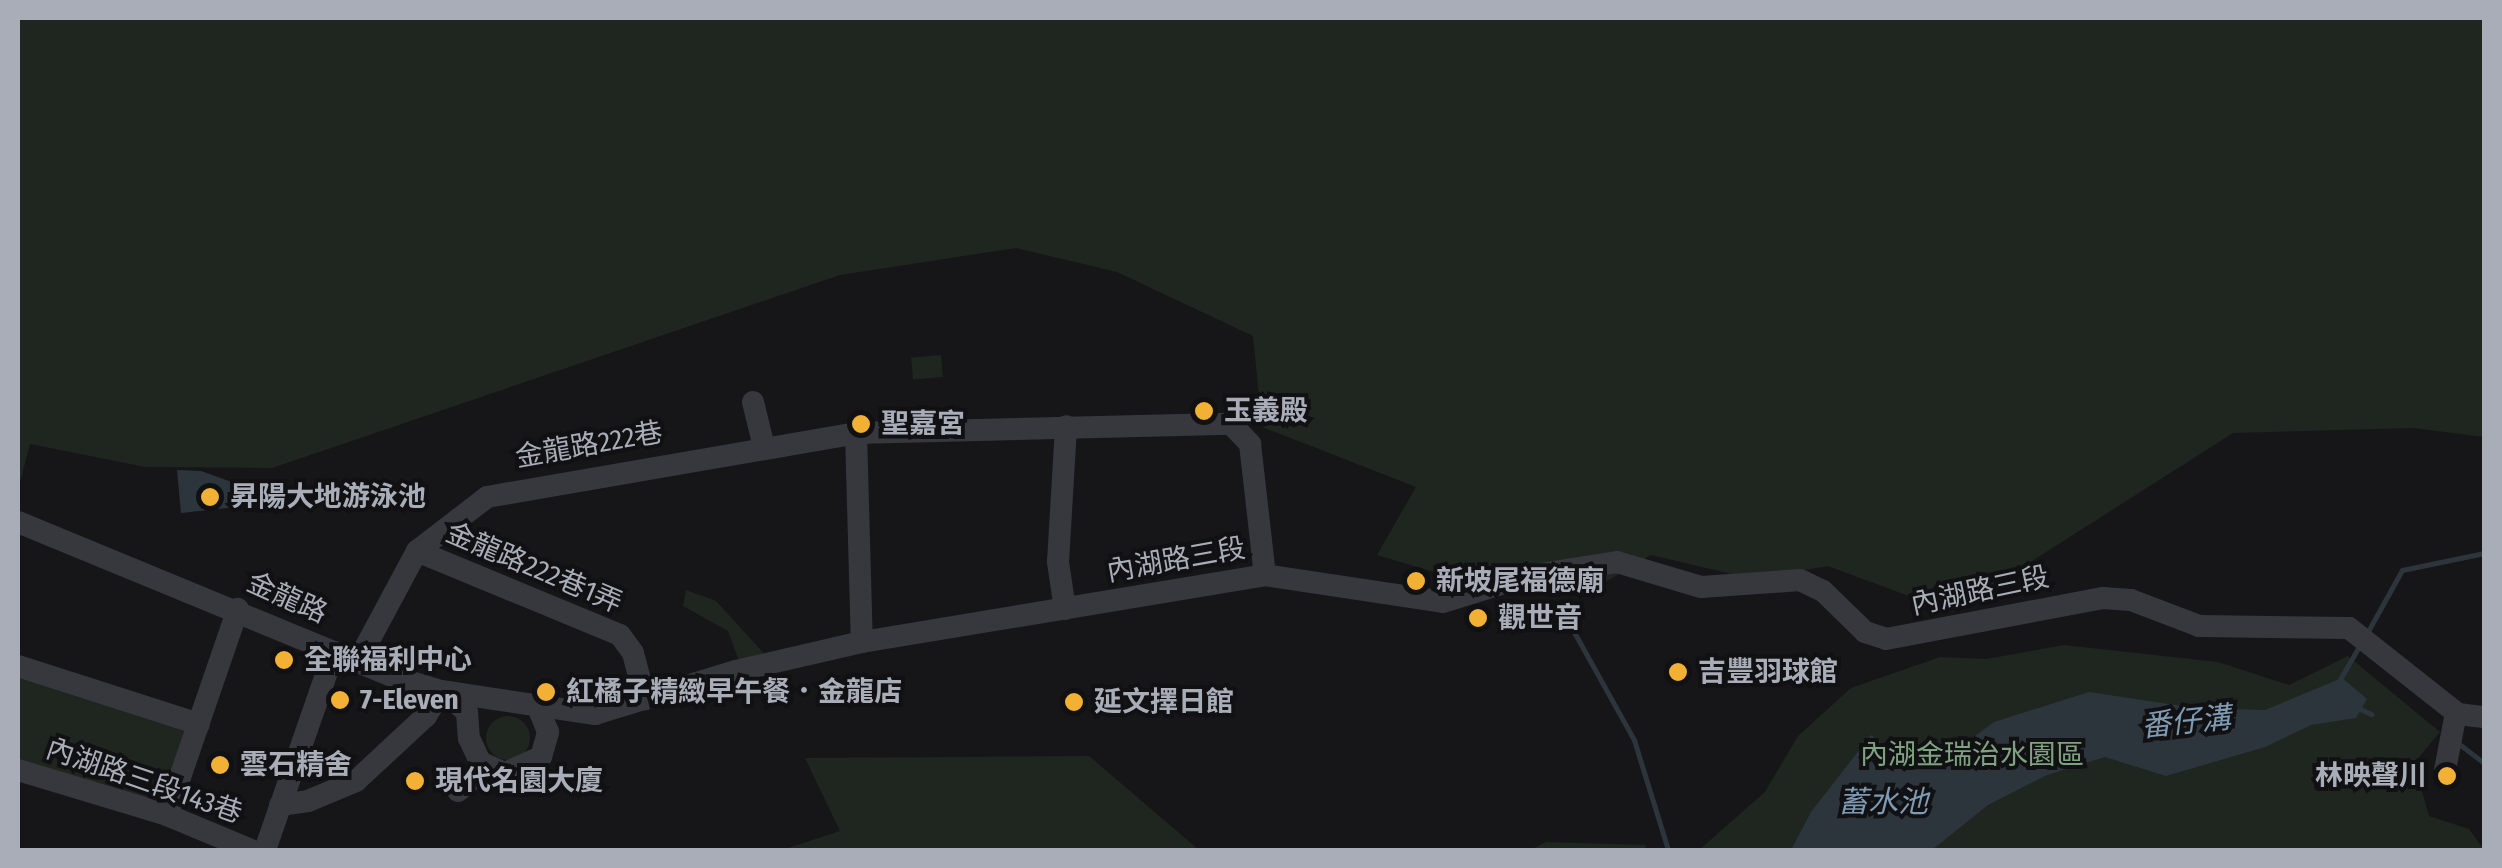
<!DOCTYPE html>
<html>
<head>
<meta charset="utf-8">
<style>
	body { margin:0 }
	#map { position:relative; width:2502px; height:868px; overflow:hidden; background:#161618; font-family:"Fira Sans Condensed","Noto Sans TC",sans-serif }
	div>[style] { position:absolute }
	.green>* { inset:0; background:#1e261f; transform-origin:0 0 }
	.round { border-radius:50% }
	.water>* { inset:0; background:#2c353c }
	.stream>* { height:5px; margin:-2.5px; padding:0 2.5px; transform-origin:2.5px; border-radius:2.5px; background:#2c353c }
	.minor>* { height:22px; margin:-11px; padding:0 11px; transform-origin:11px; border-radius:11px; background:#37383d }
	.dots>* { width:28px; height:28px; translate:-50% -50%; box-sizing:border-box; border:5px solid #111113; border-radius:50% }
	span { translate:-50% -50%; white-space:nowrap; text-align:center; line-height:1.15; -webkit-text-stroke:8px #111113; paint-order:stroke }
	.poi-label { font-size:28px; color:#a8adb8; font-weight:700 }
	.left { translate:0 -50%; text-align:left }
	.right { translate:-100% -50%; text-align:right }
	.street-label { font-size:28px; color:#a8adb8 }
	.park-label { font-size:28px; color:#7fa381 }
	.water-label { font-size:30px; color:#7f9bb3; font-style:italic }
	.frame { position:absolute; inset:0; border:20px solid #a8adb8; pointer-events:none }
</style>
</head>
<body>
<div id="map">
	<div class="green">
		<div style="clip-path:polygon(18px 18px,2484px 18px,2484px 437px,2413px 428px,2233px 433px,1952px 612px,1828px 566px,1753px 579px,1651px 555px,1602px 584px,1474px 584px,1377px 555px,1416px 487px,1262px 427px,1253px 336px,1117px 272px,1016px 248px,840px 275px,272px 468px,145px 467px,30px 444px,18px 490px)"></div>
		<div style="left:941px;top:355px;width:22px;height:30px;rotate:85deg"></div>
		<div style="clip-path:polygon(686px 590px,716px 601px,768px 658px,740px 664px,728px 631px,683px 606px)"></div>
		<div style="clip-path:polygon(2064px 645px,2218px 662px,2289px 685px,2348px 656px,2440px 732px,2414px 763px,2429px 816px,2469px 829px,2484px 850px,1699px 850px,1765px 792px,1798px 736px,1851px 688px,1940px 657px,1986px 659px)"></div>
		<div style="clip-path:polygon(18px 666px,199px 724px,167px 815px,18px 770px)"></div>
		<div class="round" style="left:486px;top:716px;width:44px;height:44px"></div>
		<div style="clip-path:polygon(1089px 756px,1199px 850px,782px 850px,840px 831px,805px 758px)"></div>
		<div style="clip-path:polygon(1546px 842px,1646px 845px,1644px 850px,1530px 850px)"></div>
	</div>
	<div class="water">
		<div style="clip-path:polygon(177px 470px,201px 471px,243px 486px,236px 507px,181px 513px)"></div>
		<div style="clip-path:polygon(2342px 678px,2367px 699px,2356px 718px,2311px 725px,2265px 747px,2166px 776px,2105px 757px,2047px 775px,1988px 805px,1932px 850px,1791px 850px,1811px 812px,1871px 735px,1895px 755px,1937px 764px,1994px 722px,2089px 692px,2195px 708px,2265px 710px)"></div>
	</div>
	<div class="stream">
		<div style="left:1503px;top:612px;width:52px;rotate:4.4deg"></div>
		<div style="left:1555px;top:616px;width:25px;rotate:40deg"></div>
		<div style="left:1574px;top:632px;width:124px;rotate:60.9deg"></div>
		<div style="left:1634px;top:740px;width:115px;rotate:72.8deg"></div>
		<div style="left:2367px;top:633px;width:72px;rotate:-60.9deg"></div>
		<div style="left:2402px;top:570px;width:84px;rotate:-11.7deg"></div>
		<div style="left:2339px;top:681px;width:39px;rotate:-60deg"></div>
		<div style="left:2356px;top:707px;width:17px;rotate:25deg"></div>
		<div style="left:2459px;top:744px;width:31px;rotate:37deg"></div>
	</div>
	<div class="minor">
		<div style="left:753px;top:402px;width:46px;rotate:76.3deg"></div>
		<div style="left:856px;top:433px;width:209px;rotate:88.4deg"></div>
		<div style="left:18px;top:522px;width:404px;rotate:22.4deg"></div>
		<div style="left:392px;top:676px;width:51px;rotate:17deg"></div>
		<div style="left:441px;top:691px;width:156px;rotate:8.5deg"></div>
		<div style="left:595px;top:714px;width:147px;rotate:-17deg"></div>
		<div style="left:736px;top:671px;width:129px;rotate:-13deg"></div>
		<div style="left:862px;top:642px;width:409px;rotate:-9.4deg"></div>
		<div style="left:1265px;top:575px;width:180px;rotate:8.6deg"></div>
		<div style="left:1443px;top:602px;width:88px;rotate:-17.2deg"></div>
		<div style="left:1527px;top:576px;width:91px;rotate:-8.8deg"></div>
		<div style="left:1617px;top:562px;width:88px;rotate:16.6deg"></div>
		<div style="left:1701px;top:587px;width:99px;rotate:-4deg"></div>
		<div style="left:1800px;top:580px;width:25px;rotate:26deg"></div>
		<div style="left:1823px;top:591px;width:59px;rotate:44.3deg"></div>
		<div style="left:1865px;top:632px;width:22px;rotate:18deg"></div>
		<div style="left:1886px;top:639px;width:220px;rotate:-10.7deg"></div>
		<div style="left:2102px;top:598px;width:29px;rotate:4deg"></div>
		<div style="left:2131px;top:600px;width:73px;rotate:20.9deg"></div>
		<div style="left:2199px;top:626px;width:150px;rotate:0.8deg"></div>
		<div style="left:2349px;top:628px;width:139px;rotate:38.3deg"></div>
		<div style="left:2458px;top:714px;width:26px;rotate:7deg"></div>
		<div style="left:417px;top:551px;width:220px;rotate:22.5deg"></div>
		<div style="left:620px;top:635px;width:22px;rotate:54deg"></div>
		<div style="left:633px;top:653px;width:48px;rotate:75.4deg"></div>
		<div style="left:1065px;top:609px;width:48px;rotate:-98.5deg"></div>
		<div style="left:1058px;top:562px;width:136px;rotate:-86.6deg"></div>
		<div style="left:358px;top:661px;width:125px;rotate:-61.8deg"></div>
		<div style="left:417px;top:551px;width:88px;rotate:-37.6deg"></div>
		<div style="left:487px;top:497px;width:375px;rotate:-9.8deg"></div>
		<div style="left:856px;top:433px;width:375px;rotate:-1.4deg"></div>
		<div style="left:1231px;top:424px;width:28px;rotate:46deg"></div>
		<div style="left:1250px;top:444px;width:132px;rotate:83.5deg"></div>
		<div style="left:18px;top:666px;width:190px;rotate:17.8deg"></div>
		<div style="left:445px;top:693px;width:29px;rotate:41deg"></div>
		<div style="left:467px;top:712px;width:26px;rotate:86deg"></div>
		<div style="left:469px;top:738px;width:26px;rotate:65deg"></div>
		<div style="left:480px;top:762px;width:27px;rotate:24deg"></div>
		<div style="left:505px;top:773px;width:39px;rotate:-24deg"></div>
		<div style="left:541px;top:757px;width:26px;rotate:-74deg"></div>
		<div style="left:548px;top:732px;width:27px;rotate:-112deg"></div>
		<div style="left:18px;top:770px;width:156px;rotate:16.8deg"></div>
		<div style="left:167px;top:815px;width:91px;rotate:22.6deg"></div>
		<div style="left:2445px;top:770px;width:58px;rotate:-79.1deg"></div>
		<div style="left:458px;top:791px;width:38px;rotate:-40deg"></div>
		<div style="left:280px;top:805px;width:28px;rotate:-8deg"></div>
		<div style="left:308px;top:801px;width:52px;rotate:-22.6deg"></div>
		<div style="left:356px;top:781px;width:96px;rotate:-42.9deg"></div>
		<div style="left:426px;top:716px;width:29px;rotate:-59deg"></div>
		<div style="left:167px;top:815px;width:218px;rotate:-71deg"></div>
		<div style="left:265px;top:850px;width:210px;rotate:-70.8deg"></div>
	</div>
	<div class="dots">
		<div style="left:1204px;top:411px;background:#f2b134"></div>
		<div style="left:861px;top:424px;background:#f2b134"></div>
		<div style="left:210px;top:497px;background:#f2b134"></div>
		<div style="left:1416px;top:581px;background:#f2b134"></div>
		<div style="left:1478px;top:618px;background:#f2b134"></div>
		<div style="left:284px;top:660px;background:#f2b134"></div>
		<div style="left:1678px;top:672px;background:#f2b134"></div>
		<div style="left:546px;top:692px;background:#f2b134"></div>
		<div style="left:340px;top:700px;background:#f2b134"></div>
		<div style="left:1074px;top:702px;background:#f2b134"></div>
		<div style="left:220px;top:765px;background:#f2b134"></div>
		<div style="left:2447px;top:776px;background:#f2b134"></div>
		<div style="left:415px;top:781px;background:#f2b134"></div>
	</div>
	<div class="poi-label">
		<span class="left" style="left:1224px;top:411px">玉義殿</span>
		<span class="left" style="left:881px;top:424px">聖嘉宮</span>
		<span class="left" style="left:230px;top:497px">昇陽大地游泳池</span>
		<span class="left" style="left:1436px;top:581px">新坡尾福德廟</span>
		<span class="left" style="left:1498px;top:618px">觀世音</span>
		<span class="left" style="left:304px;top:660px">全聯福利中心</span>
		<span class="left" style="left:1698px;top:672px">吉豐羽球館</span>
		<span class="left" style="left:566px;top:692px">紅橘子精緻早午餐．金龍店</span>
		<span class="left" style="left:360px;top:700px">7-Eleven</span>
		<span class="left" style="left:1094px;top:702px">延文擇日館</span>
		<span class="left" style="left:240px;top:765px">雲石精舍</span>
		<span class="right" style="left:2427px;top:776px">林映聲川</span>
		<span class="left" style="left:435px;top:781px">現代名園大廈</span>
	</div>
	<div class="street-label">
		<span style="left:589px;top:445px;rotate:-10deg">金龍路222巷</span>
		<span style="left:1176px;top:560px;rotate:-10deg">內湖路三段</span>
		<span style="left:534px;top:568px;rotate:23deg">金龍路222巷1弄</span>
		<span style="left:1980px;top:591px;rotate:-12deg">內湖路三段</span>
		<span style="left:287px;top:598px;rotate:24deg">金龍路</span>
		<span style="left:144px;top:781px;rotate:19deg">內湖路三段143巷</span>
	</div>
	<div class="park-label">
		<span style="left:1972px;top:755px">內湖金瑞治水園區</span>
	</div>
	<div class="water-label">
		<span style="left:2186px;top:722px;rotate:-6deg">番仔溝</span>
		<span style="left:1883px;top:802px">蓄水池</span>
	</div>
	<div class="frame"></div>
</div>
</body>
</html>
